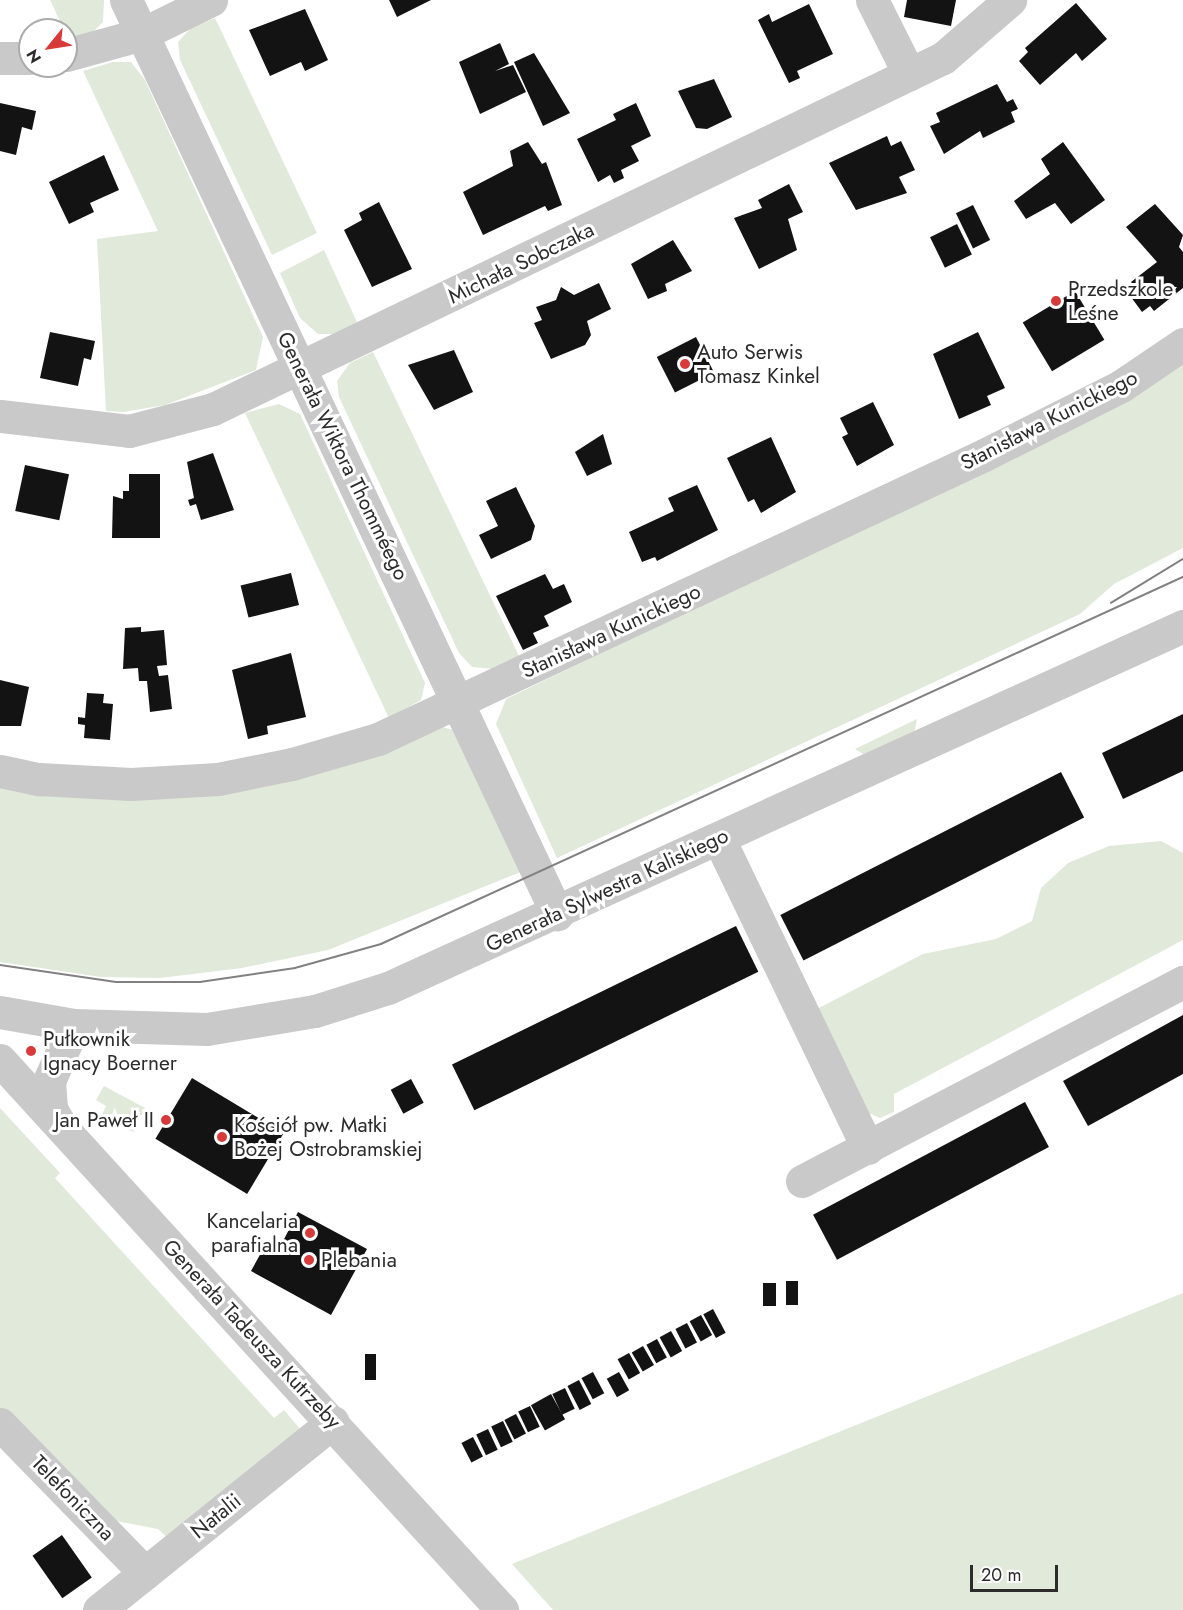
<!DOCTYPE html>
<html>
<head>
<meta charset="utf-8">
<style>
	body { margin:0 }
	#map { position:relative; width:1183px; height:1610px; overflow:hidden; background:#fff; font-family:Jost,sans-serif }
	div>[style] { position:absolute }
	.green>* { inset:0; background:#e1e9da }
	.building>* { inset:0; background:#131313; transform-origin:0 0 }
	.minor>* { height:33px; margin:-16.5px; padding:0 16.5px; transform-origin:16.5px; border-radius:16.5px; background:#c9c9c9 }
	.tram>* { height:1.5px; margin:-0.75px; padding:0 0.75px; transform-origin:0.75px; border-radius:0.75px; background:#818181 }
	.dots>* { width:16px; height:16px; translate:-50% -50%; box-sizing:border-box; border:3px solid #fff; border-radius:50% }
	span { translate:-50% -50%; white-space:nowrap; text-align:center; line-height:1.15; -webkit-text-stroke:6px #fff; paint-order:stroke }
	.street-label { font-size:21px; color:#2c2c2c }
	.poi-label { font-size:21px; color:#2c2c2c }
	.left { translate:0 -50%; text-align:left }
	.right { translate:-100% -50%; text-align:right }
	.north { position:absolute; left:18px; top:18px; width:60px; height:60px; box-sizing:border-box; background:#fff; border:2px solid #ababab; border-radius:50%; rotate:240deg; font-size:16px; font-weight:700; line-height:24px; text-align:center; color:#2c2c2c }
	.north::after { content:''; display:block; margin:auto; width:21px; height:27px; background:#d83a3a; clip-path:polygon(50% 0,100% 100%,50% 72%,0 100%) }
	.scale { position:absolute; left:970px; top:1565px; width:88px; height:27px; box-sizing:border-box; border:3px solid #2c2c2c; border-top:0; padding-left:8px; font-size:18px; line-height:21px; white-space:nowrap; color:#2c2c2c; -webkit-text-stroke:4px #fff; paint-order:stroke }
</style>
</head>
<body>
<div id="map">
	<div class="green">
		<div style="clip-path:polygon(50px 0,104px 0,103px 22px,93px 32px,68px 38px)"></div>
		<div style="clip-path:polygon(215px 18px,317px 233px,272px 255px,180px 60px,178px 42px,190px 29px)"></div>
		<div style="clip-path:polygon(113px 62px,131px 62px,145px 80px,263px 337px,256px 370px,165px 405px,123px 412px,106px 411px,97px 239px,158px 231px,83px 71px)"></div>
		<div style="clip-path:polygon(324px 250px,357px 322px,336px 334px,318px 334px,300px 318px,280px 273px)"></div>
		<div style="clip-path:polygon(373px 352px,519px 656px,494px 669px,472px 667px,459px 653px,339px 397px,337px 381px,350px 363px)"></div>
		<div style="clip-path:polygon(1183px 360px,1183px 548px,1114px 584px,1080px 614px,557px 858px,496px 724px,506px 699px,862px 528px)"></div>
		<div style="clip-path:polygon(279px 404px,300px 414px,425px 683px,421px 700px,389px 718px,245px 413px)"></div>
		<div style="clip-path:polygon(917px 719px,914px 733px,866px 756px,855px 749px)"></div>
		<div style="clip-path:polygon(442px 727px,454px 730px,523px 871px,328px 950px,242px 968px,160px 978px,101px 977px,0 962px,0 778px,128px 795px)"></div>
		<div style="clip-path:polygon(1161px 841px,1183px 853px,1183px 940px,894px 1094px,894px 1112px,880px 1118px,859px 1109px,815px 1010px,923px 954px,996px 939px,1032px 921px,1041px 888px,1068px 863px,1109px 846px)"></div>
		<div style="clip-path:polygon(104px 1086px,145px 1108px,133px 1132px,102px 1115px,106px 1106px,96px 1100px)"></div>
		<div style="clip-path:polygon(0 1108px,60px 1173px,55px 1178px,274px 1418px,284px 1410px,301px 1430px,172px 1542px,158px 1529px,116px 1521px,0 1409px)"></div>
		<div style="clip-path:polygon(1183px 1293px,1183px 1610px,553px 1610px,512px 1564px)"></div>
	</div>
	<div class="building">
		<div style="clip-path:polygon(389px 0,431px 0,397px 17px)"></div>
		<div style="clip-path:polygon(907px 0,956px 0,951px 26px,904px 17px)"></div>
		<div style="clip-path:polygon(1076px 3px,1107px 39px,1082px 61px,1076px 53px,1040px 85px,1019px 61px,1028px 52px,1025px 48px)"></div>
		<div style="clip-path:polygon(809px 4px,833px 54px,797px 71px,800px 78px,789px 83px,758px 20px,769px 14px,772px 22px)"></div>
		<div style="clip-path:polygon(305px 9px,328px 60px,305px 71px,301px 62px,270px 76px,249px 30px)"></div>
		<div style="clip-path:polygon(500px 43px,509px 64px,495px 71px,513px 65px,526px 92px,480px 114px,459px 62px)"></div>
		<div style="clip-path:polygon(534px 53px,570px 113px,543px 126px,514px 62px)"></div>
		<div style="clip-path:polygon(714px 79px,732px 117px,707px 129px,696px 128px,678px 91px)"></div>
		<div style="clip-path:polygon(997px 84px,1007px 102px,1013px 99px,1018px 109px,1011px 112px,1015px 122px,983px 138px,980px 131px,944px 154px,930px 126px,940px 122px,936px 113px)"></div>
		<div style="clip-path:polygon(0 103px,36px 111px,32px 130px,22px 127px,16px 155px,0 151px)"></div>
		<div style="clip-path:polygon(636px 103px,651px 136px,631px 146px,639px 161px,621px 170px,624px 178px,614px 183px,610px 175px,598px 182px,577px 139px,616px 120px,613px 114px)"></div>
		<div style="clip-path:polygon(887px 136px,891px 146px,901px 141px,915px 170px,899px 177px,907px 193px,856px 210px,829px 163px)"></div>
		<div style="clip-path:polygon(528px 142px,542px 164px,546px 162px,562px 205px,548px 211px,545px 206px,483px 235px,463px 192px,513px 166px,510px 151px)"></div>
		<div style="clip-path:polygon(1063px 142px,1105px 200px,1071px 224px,1055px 203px,1026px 219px,1014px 201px,1050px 174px,1041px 159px)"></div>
		<div style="clip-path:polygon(104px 155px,119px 190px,90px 203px,94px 212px,69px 224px,49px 182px)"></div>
		<div style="clip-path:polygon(789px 184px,803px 212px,788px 219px,797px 250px,759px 269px,734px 218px,762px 208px,758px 200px)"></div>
		<div style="clip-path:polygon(379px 202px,412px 269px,372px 287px,344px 230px,362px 220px,359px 213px)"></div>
		<div style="clip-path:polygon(1155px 204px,1183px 235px,1179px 247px,1183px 252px,1183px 288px,1154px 311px,1150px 306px,1142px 312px,1128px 293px,1136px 288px,1131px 282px,1157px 262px,1126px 227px)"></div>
		<div style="left:973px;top:205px;width:39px;height:19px;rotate:64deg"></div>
		<div style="left:957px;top:224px;width:34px;height:30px;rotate:64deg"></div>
		<div style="clip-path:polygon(673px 240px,692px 271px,665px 284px,667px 291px,648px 299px,631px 264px)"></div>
		<div style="clip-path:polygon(599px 283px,611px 309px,587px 321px,591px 335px,585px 345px,551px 359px,534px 323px,542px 320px,536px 307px,556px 300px,561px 287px,574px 295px)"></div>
		<div style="left:1075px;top:291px;width:57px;height:61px;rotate:59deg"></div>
		<div style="clip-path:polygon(50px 332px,95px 341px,91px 360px,84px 358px,78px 386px,40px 378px)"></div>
		<div style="clip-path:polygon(978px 332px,1005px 388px,987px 396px,991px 405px,959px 419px,933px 354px)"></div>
		<div style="left:696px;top:337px;width:40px;height:44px;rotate:63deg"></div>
		<div style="clip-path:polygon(454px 350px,473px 392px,434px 410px,408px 365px)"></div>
		<div style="clip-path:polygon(873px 402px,894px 445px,857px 466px,842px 437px,848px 434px,840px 418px)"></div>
		<div style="clip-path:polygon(603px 434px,612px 464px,587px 476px,575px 452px)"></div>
		<div style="clip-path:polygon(771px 437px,796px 492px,761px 513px,754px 499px,748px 502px,727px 458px)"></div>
		<div style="clip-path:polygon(213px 453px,234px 510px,201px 520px,196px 504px,190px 506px,188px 500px,194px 498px,187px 462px)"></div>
		<div style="left:25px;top:465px;width:45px;height:47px;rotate:12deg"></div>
		<div style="clip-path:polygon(129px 474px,160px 474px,160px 538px,112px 538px,113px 496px,123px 499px,123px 491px,129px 491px)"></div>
		<div style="clip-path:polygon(697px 485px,718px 530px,657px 561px,655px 557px,642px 562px,629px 532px,674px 511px,668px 498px)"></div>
		<div style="clip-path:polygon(516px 487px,535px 526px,531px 540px,491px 559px,479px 535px,498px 526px,486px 501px)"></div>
		<div style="left:291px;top:573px;width:33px;height:52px;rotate:76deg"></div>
		<div style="clip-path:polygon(545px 574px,553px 589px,564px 584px,572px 602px,544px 616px,549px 626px,533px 633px,538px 643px,523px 650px,496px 596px)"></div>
		<div style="clip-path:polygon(141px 627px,141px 632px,164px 630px,167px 665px,157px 666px,159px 676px,168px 675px,172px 709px,150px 712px,147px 681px,139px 681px,138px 668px,123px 669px,125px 628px)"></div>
		<div style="clip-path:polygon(291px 653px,306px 717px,267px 726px,268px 734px,248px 739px,232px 670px)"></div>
		<div style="clip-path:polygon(0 680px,29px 687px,21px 726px,0 726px)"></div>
		<div style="clip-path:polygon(87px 693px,104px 694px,103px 703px,113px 704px,110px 740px,84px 738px,85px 725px,78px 724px,78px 717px,85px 718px)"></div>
		<div style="clip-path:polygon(1183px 714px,1183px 771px,1123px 799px,1102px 753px)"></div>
		<div style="left:1061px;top:772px;width:51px;height:315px;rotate:63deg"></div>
		<div style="left:736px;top:926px;width:51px;height:316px;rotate:64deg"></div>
		<div style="clip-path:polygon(1183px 1015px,1183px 1074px,1088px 1126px,1063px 1081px)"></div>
		<div style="left:192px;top:1078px;width:107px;height:71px;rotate:31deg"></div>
		<div style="left:411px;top:1079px;width:27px;height:23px;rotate:62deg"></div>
		<div style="left:1025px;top:1102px;width:51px;height:240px;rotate:62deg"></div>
		<div style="clip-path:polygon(298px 1212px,367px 1249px,331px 1315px,251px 1271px,268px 1240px,280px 1247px)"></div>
		<div style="left:786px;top:1281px;width:12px;height:24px"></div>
		<div style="left:763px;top:1283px;width:13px;height:23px"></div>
		<div style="left:713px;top:1309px;width:27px;height:11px;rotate:62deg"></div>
		<div style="left:701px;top:1315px;width:23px;height:13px;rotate:61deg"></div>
		<div style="left:687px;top:1323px;width:22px;height:13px;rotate:63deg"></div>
		<div style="left:671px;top:1331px;width:23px;height:13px;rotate:61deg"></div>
		<div style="left:657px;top:1339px;width:21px;height:12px;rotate:62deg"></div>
		<div style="left:643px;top:1346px;width:22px;height:13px;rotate:60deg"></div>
		<div style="left:629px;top:1353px;width:23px;height:13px;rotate:61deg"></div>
		<div style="left:365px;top:1354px;width:11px;height:26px"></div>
		<div style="left:593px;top:1372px;width:24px;height:13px;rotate:62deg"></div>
		<div style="left:619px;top:1372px;width:21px;height:14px;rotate:61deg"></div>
		<div style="left:579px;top:1380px;width:27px;height:13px;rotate:63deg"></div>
		<div style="left:565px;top:1388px;width:23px;height:14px;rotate:65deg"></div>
		<div style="left:551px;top:1394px;width:29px;height:23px;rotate:61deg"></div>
		<div style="left:530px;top:1406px;width:23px;height:13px;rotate:65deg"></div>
		<div style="left:516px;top:1414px;width:22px;height:13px;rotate:63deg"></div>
		<div style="left:503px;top:1421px;width:23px;height:13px;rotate:65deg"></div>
		<div style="left:488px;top:1429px;width:23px;height:13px;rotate:65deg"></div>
		<div style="left:473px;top:1437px;width:22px;height:13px;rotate:63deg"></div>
		<div style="left:62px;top:1535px;width:52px;height:36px;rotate:55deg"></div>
	</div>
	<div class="minor">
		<div style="left:126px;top:0;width:1011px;rotate:64.75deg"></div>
		<div style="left:872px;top:0;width:83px;rotate:63.4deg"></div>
		<div style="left:66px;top:55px;width:79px;rotate:-15.4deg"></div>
		<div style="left:142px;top:34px;width:77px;rotate:-26.2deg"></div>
		<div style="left:0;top:58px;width:30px"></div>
		<div style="left:0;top:416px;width:130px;rotate:6.6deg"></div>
		<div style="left:129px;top:431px;width:87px;rotate:-14.7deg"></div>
		<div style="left:213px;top:409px;width:810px;rotate:-25.68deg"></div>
		<div style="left:943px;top:58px;width:89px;rotate:-40.9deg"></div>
		<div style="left:0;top:771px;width:40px;rotate:12deg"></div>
		<div style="left:39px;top:779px;width:92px;rotate:3.1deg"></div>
		<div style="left:131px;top:784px;width:87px;rotate:-3.3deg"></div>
		<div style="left:218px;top:779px;width:76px;rotate:-11.5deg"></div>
		<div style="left:292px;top:764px;width:90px;rotate:-16.2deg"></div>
		<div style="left:378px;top:739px;width:669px;rotate:-25.11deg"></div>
		<div style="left:984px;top:455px;width:153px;rotate:-26.7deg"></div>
		<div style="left:1121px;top:386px;width:75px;rotate:-34.1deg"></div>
		<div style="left:719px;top:839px;width:343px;rotate:64.3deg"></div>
		<div style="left:0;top:1012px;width:75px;rotate:10deg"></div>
		<div style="left:74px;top:1025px;width:133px;rotate:1.7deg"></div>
		<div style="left:207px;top:1029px;width:109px;rotate:-9.5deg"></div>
		<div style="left:315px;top:1011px;width:77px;rotate:-17.5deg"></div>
		<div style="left:388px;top:988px;width:874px;rotate:-24.48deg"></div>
		<div style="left:0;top:1060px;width:745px;rotate:47.61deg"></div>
		<div style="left:58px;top:1121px;width:14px;rotate:-120deg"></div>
		<div style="left:51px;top:1109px;width:28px;rotate:-94deg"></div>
		<div style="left:49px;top:1081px;width:61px;rotate:-65.9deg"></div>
		<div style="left:802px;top:1181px;width:430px;rotate:-27.6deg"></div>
		<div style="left:0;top:1424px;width:208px;rotate:45.8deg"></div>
		<div style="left:99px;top:1610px;width:300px;rotate:-38.8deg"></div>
	</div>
	<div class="tram">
		<div style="left:1111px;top:603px;width:84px;rotate:-31.4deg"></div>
		<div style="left:0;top:965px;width:117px;rotate:8.3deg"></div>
		<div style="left:116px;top:982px;width:84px"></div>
		<div style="left:200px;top:982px;width:96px;rotate:-8.4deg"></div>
		<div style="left:295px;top:968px;width:89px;rotate:-15.6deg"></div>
		<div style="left:381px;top:944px;width:882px;rotate:-24.59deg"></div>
	</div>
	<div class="dots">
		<div style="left:1056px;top:301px;background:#d83a3a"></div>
		<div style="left:685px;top:364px;background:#d83a3a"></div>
		<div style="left:31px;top:1051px;background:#d83a3a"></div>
		<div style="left:166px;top:1120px;background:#d83a3a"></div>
		<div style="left:222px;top:1137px;background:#d83a3a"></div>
		<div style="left:310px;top:1233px;background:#d83a3a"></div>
		<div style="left:309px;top:1260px;background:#d83a3a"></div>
	</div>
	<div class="street-label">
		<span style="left:521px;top:263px;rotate:-26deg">Michała Sobczaka</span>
		<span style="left:1049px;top:420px;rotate:-27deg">Stanisława Kunickiego</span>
		<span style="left:343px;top:456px;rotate:64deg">Generała Wiktora Thomméego</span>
		<span style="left:611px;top:631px;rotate:-25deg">Stanisława Kunickiego</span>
		<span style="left:607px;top:890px;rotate:-25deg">Generała Sylwestra Kaliskiego</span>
		<span style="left:252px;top:1334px;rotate:47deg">Generała Tadeusza Kutrzeby</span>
		<span style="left:73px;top:1498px;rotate:46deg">Telefoniczna</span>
		<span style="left:216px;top:1516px;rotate:-39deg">Natalii</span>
	</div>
	<div class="poi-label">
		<span class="left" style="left:1068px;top:301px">Przedszkole<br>Leśne</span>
		<span class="left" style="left:697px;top:364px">Auto Serwis<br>Tomasz Kinkel</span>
		<span class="left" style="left:43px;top:1051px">Pułkownik<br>Ignacy Boerner</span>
		<span class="right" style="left:154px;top:1120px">Jan Paweł II</span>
		<span class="left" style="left:234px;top:1137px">Kościół pw. Matki<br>Bożej Ostrobramskiej</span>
		<span class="right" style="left:298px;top:1233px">Kancelaria<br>parafialna</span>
		<span class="left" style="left:321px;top:1260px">Plebania</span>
	</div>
	<div class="north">N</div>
	<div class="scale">20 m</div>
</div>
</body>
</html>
